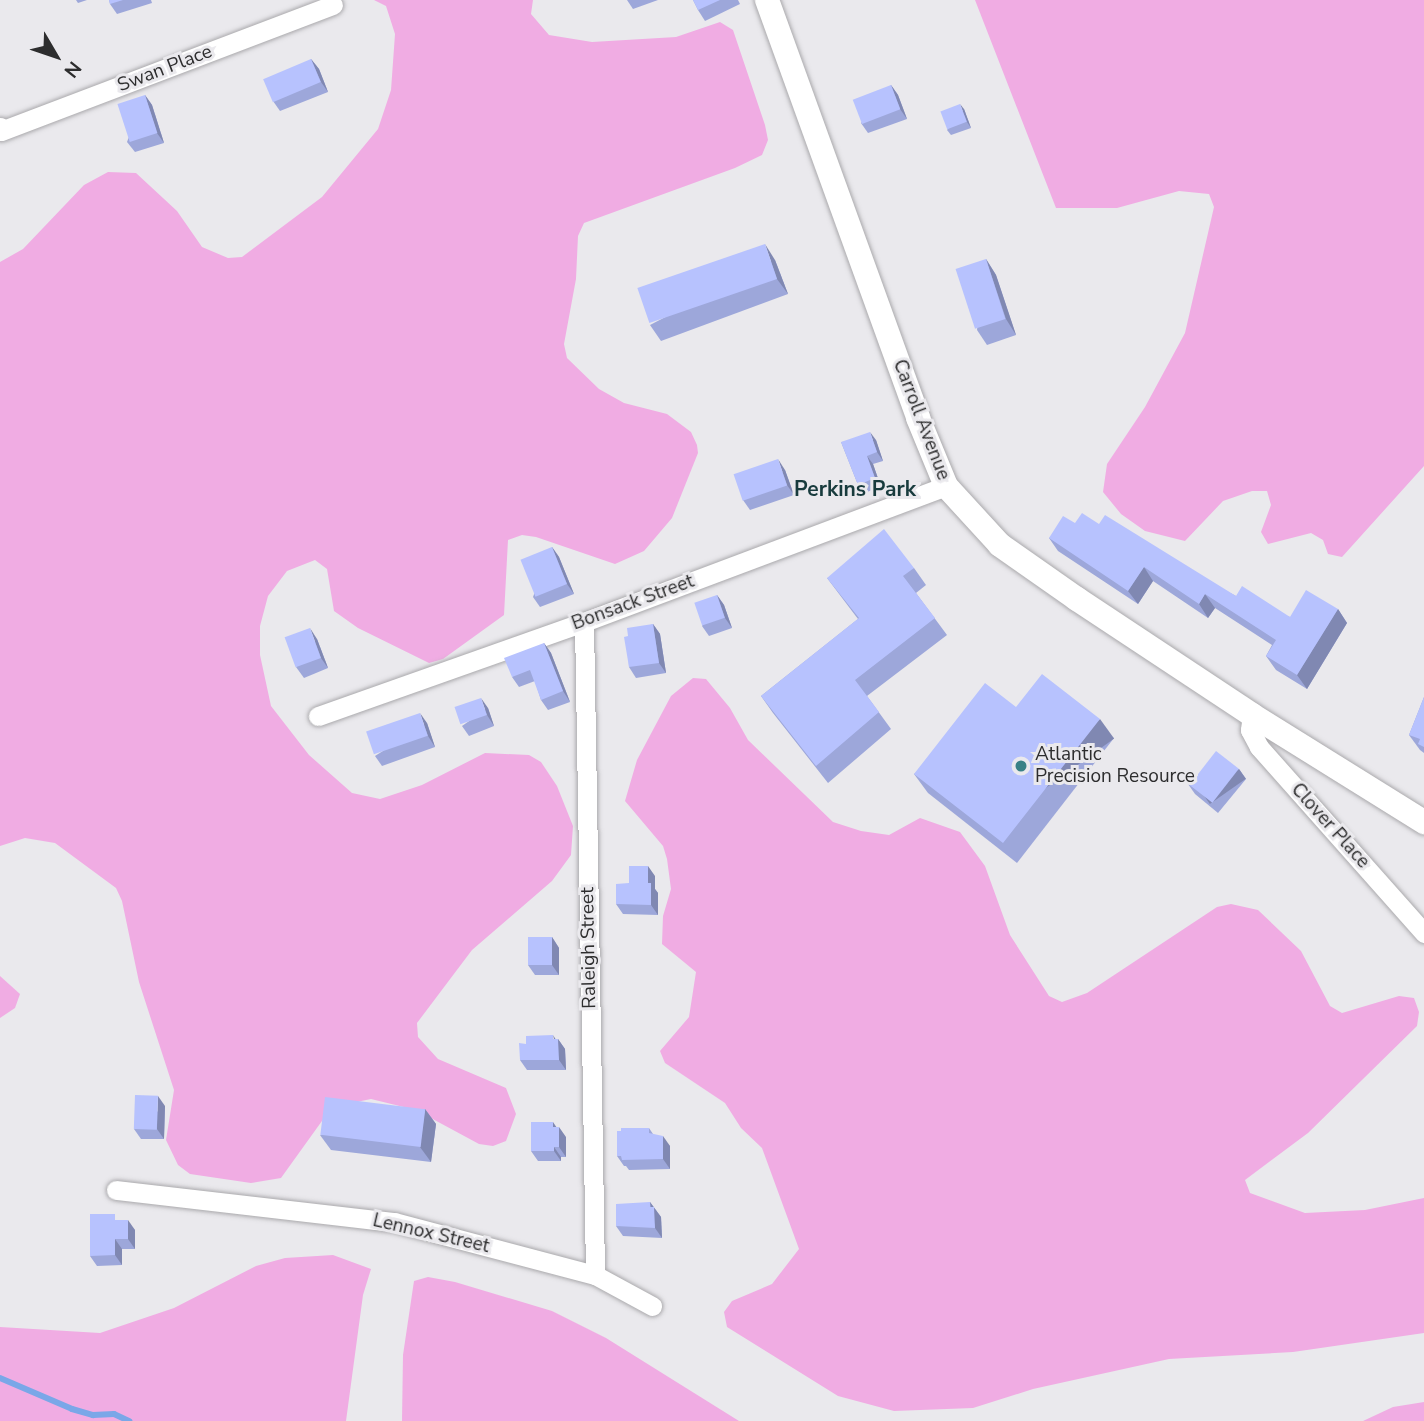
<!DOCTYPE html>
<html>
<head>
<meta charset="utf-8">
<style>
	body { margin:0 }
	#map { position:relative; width:1424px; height:1421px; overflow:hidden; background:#eae9ed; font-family:"Nunito Sans",sans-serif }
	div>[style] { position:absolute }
	.green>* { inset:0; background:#f0ace3 }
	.stream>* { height:6px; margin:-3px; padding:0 3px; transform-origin:3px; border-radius:3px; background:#7aa7e8 }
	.roads { filter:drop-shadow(0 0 2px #aaa9ac) drop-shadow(0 0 2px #aaa9ac) }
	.minor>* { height:19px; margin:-9.5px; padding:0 9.5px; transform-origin:9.5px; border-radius:9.5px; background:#fff }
	.tertiary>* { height:24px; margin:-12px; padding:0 12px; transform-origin:12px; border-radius:12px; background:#fff }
	.wall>* { inset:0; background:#9da7da }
	.shaded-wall>* { inset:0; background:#8088b2; transform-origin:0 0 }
	.building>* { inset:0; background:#b7c2fe; transform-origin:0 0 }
	.dots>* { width:19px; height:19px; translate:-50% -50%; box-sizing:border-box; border:4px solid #eae9ed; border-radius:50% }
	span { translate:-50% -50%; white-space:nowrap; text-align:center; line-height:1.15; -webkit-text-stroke:6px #eae9ed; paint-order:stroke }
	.street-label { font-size:19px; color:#2d2d2e }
	.poi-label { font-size:19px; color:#2d2d2e }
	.left { translate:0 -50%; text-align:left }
	.neighbourhood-label { font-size:21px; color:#183b3d; font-weight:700 }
	.north { position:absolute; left:21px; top:21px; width:70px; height:70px; -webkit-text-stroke:5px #eae9ed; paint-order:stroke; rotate:129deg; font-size:19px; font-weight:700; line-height:28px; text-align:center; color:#2d2d2e }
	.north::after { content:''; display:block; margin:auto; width:24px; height:32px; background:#2d2d2e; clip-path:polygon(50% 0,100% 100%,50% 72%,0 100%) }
</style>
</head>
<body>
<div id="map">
	<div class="green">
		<div style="clip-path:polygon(374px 0,533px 0,531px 14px,549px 35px,592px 42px,676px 37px,720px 22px,733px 30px,765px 125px,768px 140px,762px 155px,735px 168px,584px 223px,578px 236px,576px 279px,564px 344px,567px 358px,599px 389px,624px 403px,667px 414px,691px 432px,697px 445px,698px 453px,672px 518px,644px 551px,615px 564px,536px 537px,522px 535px,508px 540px,504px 615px,443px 659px,429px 663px,358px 628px,334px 611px,327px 569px,315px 560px,287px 571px,268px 596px,260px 626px,260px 655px,271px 706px,309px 755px,352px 793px,380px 799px,422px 785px,485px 753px,529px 755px,541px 762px,557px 786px,573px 826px,571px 855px,552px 881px,472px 950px,417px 1023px,418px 1037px,438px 1059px,506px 1088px,516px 1114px,506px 1141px,493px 1146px,479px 1144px,416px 1110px,371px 1099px,332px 1107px,281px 1178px,251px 1183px,190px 1174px,178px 1165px,166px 1140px,174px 1090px,139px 982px,122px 901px,116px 888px,55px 843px,25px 838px,0 846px,0 262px,23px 249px,84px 185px,108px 172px,136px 173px,177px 211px,202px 247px,228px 258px,242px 257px,322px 197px,378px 129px,391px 90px,395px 34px,386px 6px)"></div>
		<div style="clip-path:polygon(975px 0,1424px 0,1424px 466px,1342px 557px,1328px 554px,1323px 540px,1311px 533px,1268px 544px,1261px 532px,1271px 505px,1267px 491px,1252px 491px,1223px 501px,1185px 541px,1145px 531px,1121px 514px,1103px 492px,1107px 464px,1145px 407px,1185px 333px,1214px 207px,1209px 194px,1179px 191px,1117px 208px,1056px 208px)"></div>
		<div style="clip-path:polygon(693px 678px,706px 679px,730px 708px,748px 740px,833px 822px,861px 831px,889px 835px,920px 818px,960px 832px,985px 866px,1010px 935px,1049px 996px,1062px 1002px,1087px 993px,1217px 907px,1231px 904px,1258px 910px,1301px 951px,1330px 1006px,1342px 1013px,1399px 996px,1414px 998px,1419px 1012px,1417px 1026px,1308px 1133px,1245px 1180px,1250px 1193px,1305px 1213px,1365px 1210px,1424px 1198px,1424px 1333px,1293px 1352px,1169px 1359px,1033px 1389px,973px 1408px,894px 1411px,838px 1396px,727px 1327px,724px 1312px,732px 1301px,772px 1284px,799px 1249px,762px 1148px,741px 1128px,725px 1103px,665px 1063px,660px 1051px,689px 1017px,696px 972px,662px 944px,663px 916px,671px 889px,667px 859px,663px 846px,625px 801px,637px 760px,671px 696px)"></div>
		<div style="clip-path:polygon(0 976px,20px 994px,15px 1008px,0 1018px)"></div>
		<div style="clip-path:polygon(333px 1255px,371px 1269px,363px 1295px,346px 1421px,0 1421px,0 1327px,100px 1333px,174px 1308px,256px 1266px,285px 1258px)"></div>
		<div style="clip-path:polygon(428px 1277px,455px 1282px,552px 1311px,606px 1338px,739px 1421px,402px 1421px,403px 1355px,414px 1281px)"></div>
		<div style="clip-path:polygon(1424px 1402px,1424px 1421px,1363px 1421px,1393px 1407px)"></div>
	</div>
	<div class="stream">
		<div style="left:0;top:1378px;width:78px;rotate:23.3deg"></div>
		<div style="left:72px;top:1409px;width:22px;rotate:16deg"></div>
		<div style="left:93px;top:1415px;width:21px;rotate:-3deg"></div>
		<div style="left:114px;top:1414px;width:17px;rotate:25deg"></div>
	</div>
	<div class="roads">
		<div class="minor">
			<div style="left:0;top:127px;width:4px;rotate:76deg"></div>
			<div style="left:1px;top:131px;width:355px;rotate:-20.8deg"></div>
			<div style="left:584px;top:622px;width:653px;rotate:89.03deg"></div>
			<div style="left:1252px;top:715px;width:15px;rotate:98deg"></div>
			<div style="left:1250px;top:730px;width:19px;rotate:62deg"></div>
			<div style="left:1259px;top:747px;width:249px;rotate:48.4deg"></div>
			<div style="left:318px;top:716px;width:282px;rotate:-19.5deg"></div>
			<div style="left:584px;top:622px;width:387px;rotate:-20.6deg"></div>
			<div style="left:116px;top:1190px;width:280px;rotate:6.6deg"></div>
			<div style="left:394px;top:1222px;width:208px;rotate:14.8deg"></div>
			<div style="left:595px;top:1275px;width:65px;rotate:28.5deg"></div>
		</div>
		<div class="tertiary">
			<div style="left:767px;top:0;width:444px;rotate:70.1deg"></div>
			<div style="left:918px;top:418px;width:74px;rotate:67.6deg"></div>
			<div style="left:946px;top:486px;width:80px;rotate:47.5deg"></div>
			<div style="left:1000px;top:545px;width:94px;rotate:35deg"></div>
			<div style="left:1077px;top:599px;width:210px;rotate:33.5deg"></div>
			<div style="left:1252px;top:715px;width:203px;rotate:31.9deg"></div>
		</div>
	</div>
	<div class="wall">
		<div style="clip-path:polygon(76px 0,87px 0,78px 3px)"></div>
		<div style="clip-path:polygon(109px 0,151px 0,152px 3px,117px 14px,110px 4px)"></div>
		<div style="clip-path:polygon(627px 0,658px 0,633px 9px)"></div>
		<div style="clip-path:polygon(693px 0,738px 0,740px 4px,705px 21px,698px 10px)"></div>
		<div style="clip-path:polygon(311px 59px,319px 69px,328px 92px,280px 111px,273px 101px)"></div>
		<div style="clip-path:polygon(891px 85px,898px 95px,907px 119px,868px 133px,861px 123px)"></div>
		<div style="clip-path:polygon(145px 95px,152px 105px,164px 143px,135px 152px,127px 142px)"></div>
		<div style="clip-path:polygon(964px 109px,971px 128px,951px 135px,947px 130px)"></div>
		<div style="clip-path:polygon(986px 259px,996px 275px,1016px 335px,987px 345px,977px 330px)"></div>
		<div style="clip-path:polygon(775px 260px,788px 294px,661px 341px,650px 325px)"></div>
		<div style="clip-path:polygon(876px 440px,883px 461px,873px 464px,881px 487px,864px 493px,858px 485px,841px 442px)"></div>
		<div style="clip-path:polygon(785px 470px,794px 495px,750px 510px,743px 500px)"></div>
		<div style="clip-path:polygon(1075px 523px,1099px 524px,1236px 596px,1290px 617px,1338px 609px,1347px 623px,1307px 689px,1276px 670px,1266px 656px,1272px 645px,1215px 608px,1208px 618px,1153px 581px,1138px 604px,1058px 551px,1049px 538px)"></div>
		<div style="clip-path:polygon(552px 547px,559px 557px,574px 594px,540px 607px,533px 597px)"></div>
		<div style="clip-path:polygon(914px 568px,926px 585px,916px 593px,947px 635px,867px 696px,891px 729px,828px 783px,773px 713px,761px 696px,858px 619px,827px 578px)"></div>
		<div style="clip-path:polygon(717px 595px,724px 605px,732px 628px,709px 636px,702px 626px)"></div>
		<div style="clip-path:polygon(653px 624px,660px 634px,666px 673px,636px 678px,629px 667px,628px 636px)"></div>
		<div style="clip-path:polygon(317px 639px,328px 668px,304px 678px,296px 667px)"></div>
		<div style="clip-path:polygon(544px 643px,551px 653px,570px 702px,548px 710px,541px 700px,535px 681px,519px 687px,512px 677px)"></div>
		<div style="clip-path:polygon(1424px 697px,1424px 753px,1420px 750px,1409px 735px)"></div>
		<div style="clip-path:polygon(1016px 707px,1114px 738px,1017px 863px,928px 793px,914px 774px)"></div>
		<div style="clip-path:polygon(488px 708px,494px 726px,469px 736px,462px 726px)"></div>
		<div style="clip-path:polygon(427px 723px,435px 747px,382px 766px,375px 756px)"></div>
		<div style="clip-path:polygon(1239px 769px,1246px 779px,1218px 813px,1195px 794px,1188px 784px)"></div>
		<div style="clip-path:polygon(655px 876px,655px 889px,658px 893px,658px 915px,623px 914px,616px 904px,629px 883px)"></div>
		<div style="clip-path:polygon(552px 937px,559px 948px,559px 975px,535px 975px,528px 965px)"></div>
		<div style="clip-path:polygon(558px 1039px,565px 1049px,566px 1070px,527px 1070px,520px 1060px,526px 1044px)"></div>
		<div style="clip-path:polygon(165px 1106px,164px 1139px,141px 1139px,134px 1129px)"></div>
		<div style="clip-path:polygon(425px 1109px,436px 1124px,431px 1162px,331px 1150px,320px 1135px)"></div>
		<div style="clip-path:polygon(649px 1128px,653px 1134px,670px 1146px,670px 1169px,629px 1170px,626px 1166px,624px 1166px,617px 1156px)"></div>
		<div style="clip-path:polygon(566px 1137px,566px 1157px,561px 1157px,561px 1161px,538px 1161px,531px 1151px)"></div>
		<div style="clip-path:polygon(650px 1202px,661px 1217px,662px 1238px,623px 1236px,616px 1226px)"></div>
		<div style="clip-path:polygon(119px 1220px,135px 1230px,135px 1249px,122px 1249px,122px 1265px,97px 1266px,90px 1256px)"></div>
	</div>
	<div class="shaded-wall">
		<div style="clip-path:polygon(311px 59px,319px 69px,328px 92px,321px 82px)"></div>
		<div style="clip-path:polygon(891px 85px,898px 95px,907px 119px,900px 109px)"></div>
		<div style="clip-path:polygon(145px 95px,152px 105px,164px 143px,157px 133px)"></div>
		<div style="clip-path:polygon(960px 104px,964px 109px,971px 128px,967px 122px)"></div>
		<div style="clip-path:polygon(765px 244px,775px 260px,788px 294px,777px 279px)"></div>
		<div style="clip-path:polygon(986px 259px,996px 275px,1016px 335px,1006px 319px)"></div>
		<div style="clip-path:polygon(870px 432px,876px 440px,883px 461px,877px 452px)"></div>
		<div style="clip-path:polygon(867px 456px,873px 464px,881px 487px,875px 478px)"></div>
		<div style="clip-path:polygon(778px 459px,785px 470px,794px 495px,787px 485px)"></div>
		<div style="clip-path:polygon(552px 547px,559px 557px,574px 594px,567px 584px)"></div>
		<div style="clip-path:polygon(1144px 567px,1153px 581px,1138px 604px,1128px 591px)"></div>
		<div style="clip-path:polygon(1205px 594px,1215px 608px,1208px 618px,1199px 604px)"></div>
		<div style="clip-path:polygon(717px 595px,724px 605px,732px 628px,725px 618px)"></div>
		<div style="clip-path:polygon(1338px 609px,1347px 623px,1307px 689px,1297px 675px)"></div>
		<div style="clip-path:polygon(653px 624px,660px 634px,666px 673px,659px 663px)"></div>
		<div style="clip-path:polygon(310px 628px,317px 639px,328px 668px,321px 658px)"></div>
		<div style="clip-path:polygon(544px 643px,551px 653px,570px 702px,563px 691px)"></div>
		<div style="clip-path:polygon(481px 698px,488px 708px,494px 726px,487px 715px)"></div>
		<div style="clip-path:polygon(420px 713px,427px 723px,435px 747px,428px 736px)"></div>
		<div style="left:1100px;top:719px;width:24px;height:157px;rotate:54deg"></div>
		<div style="left:1239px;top:769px;width:12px;height:44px;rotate:55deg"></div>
		<div style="clip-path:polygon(648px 866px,655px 876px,655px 889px,658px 893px,658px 915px,651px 905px,648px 883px)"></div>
		<div style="clip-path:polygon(552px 937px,559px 948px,559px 975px,552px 965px)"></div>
		<div style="clip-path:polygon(553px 1035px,558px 1043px,558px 1039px,565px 1049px,566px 1070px,559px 1060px)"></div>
		<div style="clip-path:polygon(158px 1096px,165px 1106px,164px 1139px,157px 1129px)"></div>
		<div style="clip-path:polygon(425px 1109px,436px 1124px,431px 1162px,420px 1147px)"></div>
		<div style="clip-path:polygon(553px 1122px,559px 1131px,559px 1127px,566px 1137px,566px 1157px,559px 1147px,553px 1127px)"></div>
		<div style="clip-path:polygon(663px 1136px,670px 1146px,670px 1169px,663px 1159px)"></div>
		<div style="clip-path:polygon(554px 1147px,561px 1157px,561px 1161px,554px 1151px)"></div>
		<div style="clip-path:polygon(650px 1202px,661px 1217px,662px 1238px,655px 1228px)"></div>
		<div style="clip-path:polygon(128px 1220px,135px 1230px,135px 1249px,128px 1239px)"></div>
		<div style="clip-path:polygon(115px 1239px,122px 1249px,122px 1265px,115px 1255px)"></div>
	</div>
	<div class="building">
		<div style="clip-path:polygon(109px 0,123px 0,110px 4px)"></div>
		<div style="clip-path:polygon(693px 0,720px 0,698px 10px)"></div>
		<div style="left:311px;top:59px;width:25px;height:52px;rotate:67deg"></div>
		<div style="left:891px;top:85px;width:26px;height:41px;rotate:69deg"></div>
		<div style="left:145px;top:95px;width:40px;height:29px;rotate:72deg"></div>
		<div style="left:960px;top:104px;width:19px;height:21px;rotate:69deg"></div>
		<div style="left:765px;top:244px;width:37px;height:135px;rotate:71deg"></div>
		<div style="left:986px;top:259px;width:63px;height:32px;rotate:72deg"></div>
		<div style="clip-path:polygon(870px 432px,877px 452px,867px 456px,875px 478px,858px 485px,841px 442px)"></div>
		<div style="left:778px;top:459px;width:28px;height:47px;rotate:71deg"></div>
		<div style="clip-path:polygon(1082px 513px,1099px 524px,1105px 515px,1236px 596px,1242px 586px,1290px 617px,1306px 590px,1338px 609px,1297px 675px,1266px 656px,1276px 640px,1205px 594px,1199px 604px,1144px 567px,1128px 591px,1049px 538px,1063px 516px,1075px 523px)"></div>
		<div style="clip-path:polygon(884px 529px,914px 568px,903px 576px,935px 618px,855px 680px,879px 712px,816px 766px,761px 696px,859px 618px,827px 578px)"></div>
		<div style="left:552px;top:547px;width:40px;height:34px;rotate:68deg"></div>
		<div style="left:717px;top:595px;width:24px;height:24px;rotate:71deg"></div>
		<div style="clip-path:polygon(653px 624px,659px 663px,629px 667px,624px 637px,628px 636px,627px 628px)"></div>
		<div style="left:310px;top:628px;width:32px;height:27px;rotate:70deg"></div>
		<div style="clip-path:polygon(544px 643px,563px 691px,541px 700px,530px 670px,512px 677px,504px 658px)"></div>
		<div style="clip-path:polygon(1042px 674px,1100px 719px,1003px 843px,914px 774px,985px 683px,1016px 707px)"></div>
		<div style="clip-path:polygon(1424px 697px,1424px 747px,1418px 744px,1420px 739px,1409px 735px)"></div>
		<div style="left:481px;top:698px;width:18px;height:28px;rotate:71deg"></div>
		<div style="left:420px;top:713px;width:24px;height:57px;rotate:71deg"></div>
		<div style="left:1216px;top:751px;width:29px;height:43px;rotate:38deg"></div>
		<div style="clip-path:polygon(629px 866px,648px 866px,648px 883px,651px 883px,651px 905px,616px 904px,616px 884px,629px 883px)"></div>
		<div style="left:528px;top:937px;width:24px;height:28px"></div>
		<div style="clip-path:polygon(553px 1035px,553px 1039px,558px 1039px,559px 1060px,520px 1060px,519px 1043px,526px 1044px,526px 1036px)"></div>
		<div style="left:135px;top:1095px;width:23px;height:34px;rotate:2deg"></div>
		<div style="left:325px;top:1097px;width:101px;height:38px;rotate:7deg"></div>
		<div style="clip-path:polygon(531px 1122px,553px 1122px,553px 1127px,559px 1127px,559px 1147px,554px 1147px,554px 1151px,531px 1151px)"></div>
		<div style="clip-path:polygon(621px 1128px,649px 1128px,649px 1133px,663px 1136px,663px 1159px,622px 1160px,621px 1156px,617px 1156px,617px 1131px,621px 1131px)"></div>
		<div style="clip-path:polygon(650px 1202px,650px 1207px,654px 1207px,655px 1228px,616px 1226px,616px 1204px)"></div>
		<div style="clip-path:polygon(90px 1214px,115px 1214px,115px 1220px,128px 1220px,128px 1239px,115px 1239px,115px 1255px,90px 1256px)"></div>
	</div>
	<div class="dots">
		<div style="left:1021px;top:766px;background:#398186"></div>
	</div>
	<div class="street-label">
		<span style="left:165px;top:69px;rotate:-21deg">Swan Place</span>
		<span style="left:921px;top:420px;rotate:69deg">Carroll Avenue</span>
		<span style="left:633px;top:603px;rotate:-20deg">Bonsack Street</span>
		<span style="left:1330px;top:826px;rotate:48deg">Clover Place</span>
		<span style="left:589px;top:948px;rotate:-91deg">Raleigh Street</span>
		<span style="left:431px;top:1234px;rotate:13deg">Lennox Street</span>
	</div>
	<div class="poi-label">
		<span class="left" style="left:1035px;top:766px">Atlantic<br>Precision Resource</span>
	</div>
	<div class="neighbourhood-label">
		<span style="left:855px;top:489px">Perkins Park</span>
	</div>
	<div class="north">N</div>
</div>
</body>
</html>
